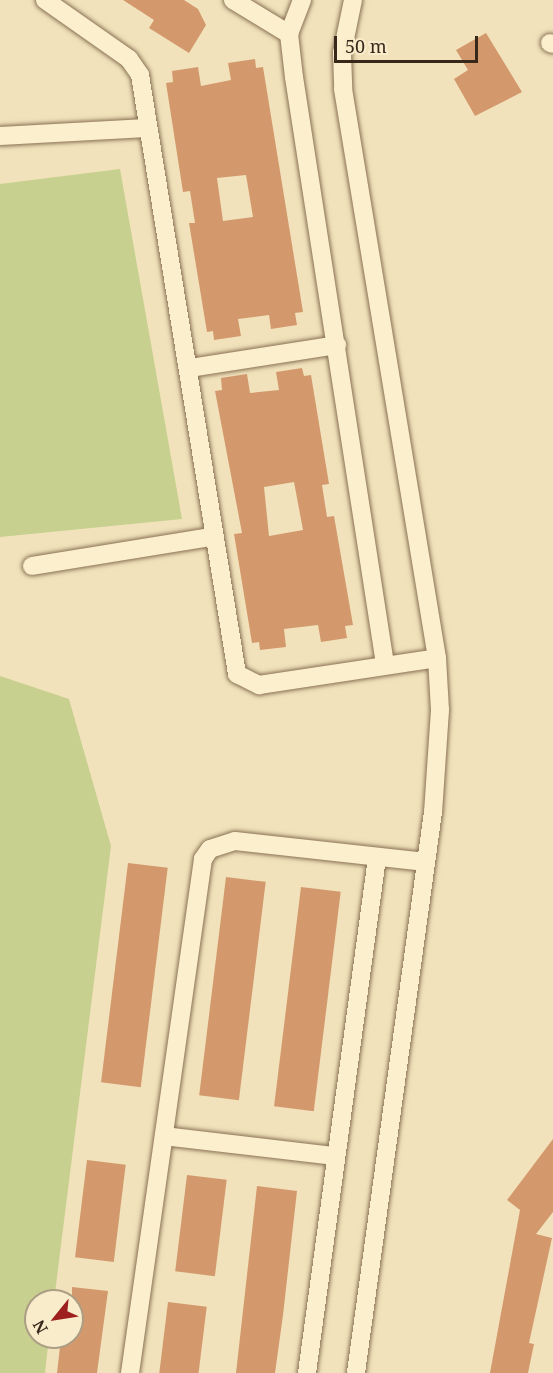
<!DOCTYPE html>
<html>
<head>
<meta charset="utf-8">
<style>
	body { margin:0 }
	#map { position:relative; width:553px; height:1373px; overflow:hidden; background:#f1e2bb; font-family:"Noto Serif",serif }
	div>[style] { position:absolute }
	.green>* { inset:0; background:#c7d08e }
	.building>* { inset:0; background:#d3996d; transform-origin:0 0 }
	.roads { filter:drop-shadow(0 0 2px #897153) drop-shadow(0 0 2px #897153) }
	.street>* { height:18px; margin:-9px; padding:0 9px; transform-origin:9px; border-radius:9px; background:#fcefce }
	span { translate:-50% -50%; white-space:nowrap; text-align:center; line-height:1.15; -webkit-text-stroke:6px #f8eccb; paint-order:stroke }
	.north { position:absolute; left:24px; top:1289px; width:60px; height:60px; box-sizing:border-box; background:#f8eccb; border:2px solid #ab9e84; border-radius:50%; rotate:240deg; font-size:16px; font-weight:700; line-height:24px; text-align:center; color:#37281a }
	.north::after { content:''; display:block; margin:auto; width:21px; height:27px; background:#9d201f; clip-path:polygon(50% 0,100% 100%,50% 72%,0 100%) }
	.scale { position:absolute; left:334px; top:36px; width:144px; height:27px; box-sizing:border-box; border:3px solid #37281a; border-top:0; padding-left:8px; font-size:18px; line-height:21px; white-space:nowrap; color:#37281a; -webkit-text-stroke:4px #f8eccb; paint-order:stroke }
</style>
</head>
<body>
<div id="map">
	<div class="green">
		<div style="clip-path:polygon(120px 169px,182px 519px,0 537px,0 184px)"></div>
		<div style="clip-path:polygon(0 676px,69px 699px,111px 846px,54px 1301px,36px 1301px,36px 1337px,49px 1337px,45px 1373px,0 1373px)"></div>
	</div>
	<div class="building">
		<div style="clip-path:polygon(123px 0,184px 0,198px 9px,206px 25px,189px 53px,149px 28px,154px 20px)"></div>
		<div style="clip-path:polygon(486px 33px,522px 92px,475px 116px,454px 79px,468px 70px,456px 50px)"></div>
		<div style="clip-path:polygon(evenodd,255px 59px,256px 68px,263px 67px,303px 312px,295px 313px,297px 325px,271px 329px,269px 315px,238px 319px,241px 336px,214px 340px,213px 331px,207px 332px,189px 223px,195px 223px,190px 191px,183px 192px,166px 83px,173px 82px,172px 71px,198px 67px,201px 86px,231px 80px,228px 63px,255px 59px,246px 175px,253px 217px,223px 221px,217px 178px,246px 175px)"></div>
		<div style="clip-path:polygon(evenodd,302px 368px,304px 376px,311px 375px,329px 484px,322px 485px,327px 517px,334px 516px,353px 625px,345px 626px,347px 638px,321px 642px,318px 625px,284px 629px,286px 647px,260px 650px,259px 642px,252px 643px,234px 534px,242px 533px,215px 391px,222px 390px,221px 378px,247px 374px,250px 393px,279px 390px,276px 372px,302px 368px,294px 482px,303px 530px,269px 536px,264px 487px,294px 482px)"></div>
		<div style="left:128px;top:863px;width:40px;height:221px;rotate:7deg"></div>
		<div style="left:226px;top:877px;width:40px;height:220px;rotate:7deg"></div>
		<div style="left:301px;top:887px;width:40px;height:221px;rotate:7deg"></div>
		<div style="clip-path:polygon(553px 1139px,553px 1212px,536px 1234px,552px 1238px,529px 1343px,534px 1344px,528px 1373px,490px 1373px,520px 1210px,507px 1200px)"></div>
		<div style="left:87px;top:1160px;width:39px;height:98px;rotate:7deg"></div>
		<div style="left:187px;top:1175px;width:40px;height:97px;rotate:7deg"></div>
		<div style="clip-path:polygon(257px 1186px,297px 1191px,283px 1315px,275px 1373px,236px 1373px)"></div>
		<div style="clip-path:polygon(72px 1287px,108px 1291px,97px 1373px,57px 1373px,61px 1338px,72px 1339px)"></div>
		<div style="left:168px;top:1302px;width:39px;height:72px;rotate:7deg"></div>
	</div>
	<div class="roads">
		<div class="street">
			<div style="left:45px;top:0;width:103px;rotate:35.1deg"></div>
			<div style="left:129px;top:59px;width:19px;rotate:55deg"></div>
			<div style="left:140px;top:75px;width:607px;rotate:80.8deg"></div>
			<div style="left:237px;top:674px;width:25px;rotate:27deg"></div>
			<div style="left:259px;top:685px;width:180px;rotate:-8.6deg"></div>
			<div style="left:233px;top:0;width:66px;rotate:31.3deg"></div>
			<div style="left:302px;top:0;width:36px;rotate:111deg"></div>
			<div style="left:289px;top:34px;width:43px;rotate:83.4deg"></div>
			<div style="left:294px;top:77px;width:594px;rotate:81.19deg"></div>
			<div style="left:353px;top:0;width:54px;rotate:101.7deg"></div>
			<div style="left:342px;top:53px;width:36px;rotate:88deg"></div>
			<div style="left:343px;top:89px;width:577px;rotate:80.62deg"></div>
			<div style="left:437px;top:658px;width:52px;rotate:86.7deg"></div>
			<div style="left:440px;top:710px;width:102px;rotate:93.9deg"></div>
			<div style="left:433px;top:812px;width:566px;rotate:97.82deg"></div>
			<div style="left:550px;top:43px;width:3px;rotate:18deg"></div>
			<div style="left:0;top:136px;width:147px;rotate:-3.1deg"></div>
			<div style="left:190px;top:368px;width:149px;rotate:-8.9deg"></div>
			<div style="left:32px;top:566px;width:182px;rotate:-9.2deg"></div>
			<div style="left:164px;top:1136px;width:172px;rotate:6.7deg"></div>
			<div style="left:130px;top:1373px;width:519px;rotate:-81.92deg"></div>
			<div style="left:203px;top:859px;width:12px;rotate:-55deg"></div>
			<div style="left:210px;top:849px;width:26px;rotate:-18deg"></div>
			<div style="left:235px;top:841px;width:192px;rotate:6.3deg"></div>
			<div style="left:307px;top:1373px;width:520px;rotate:-82.26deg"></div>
		</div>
	</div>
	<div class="north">N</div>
	<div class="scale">50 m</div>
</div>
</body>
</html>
